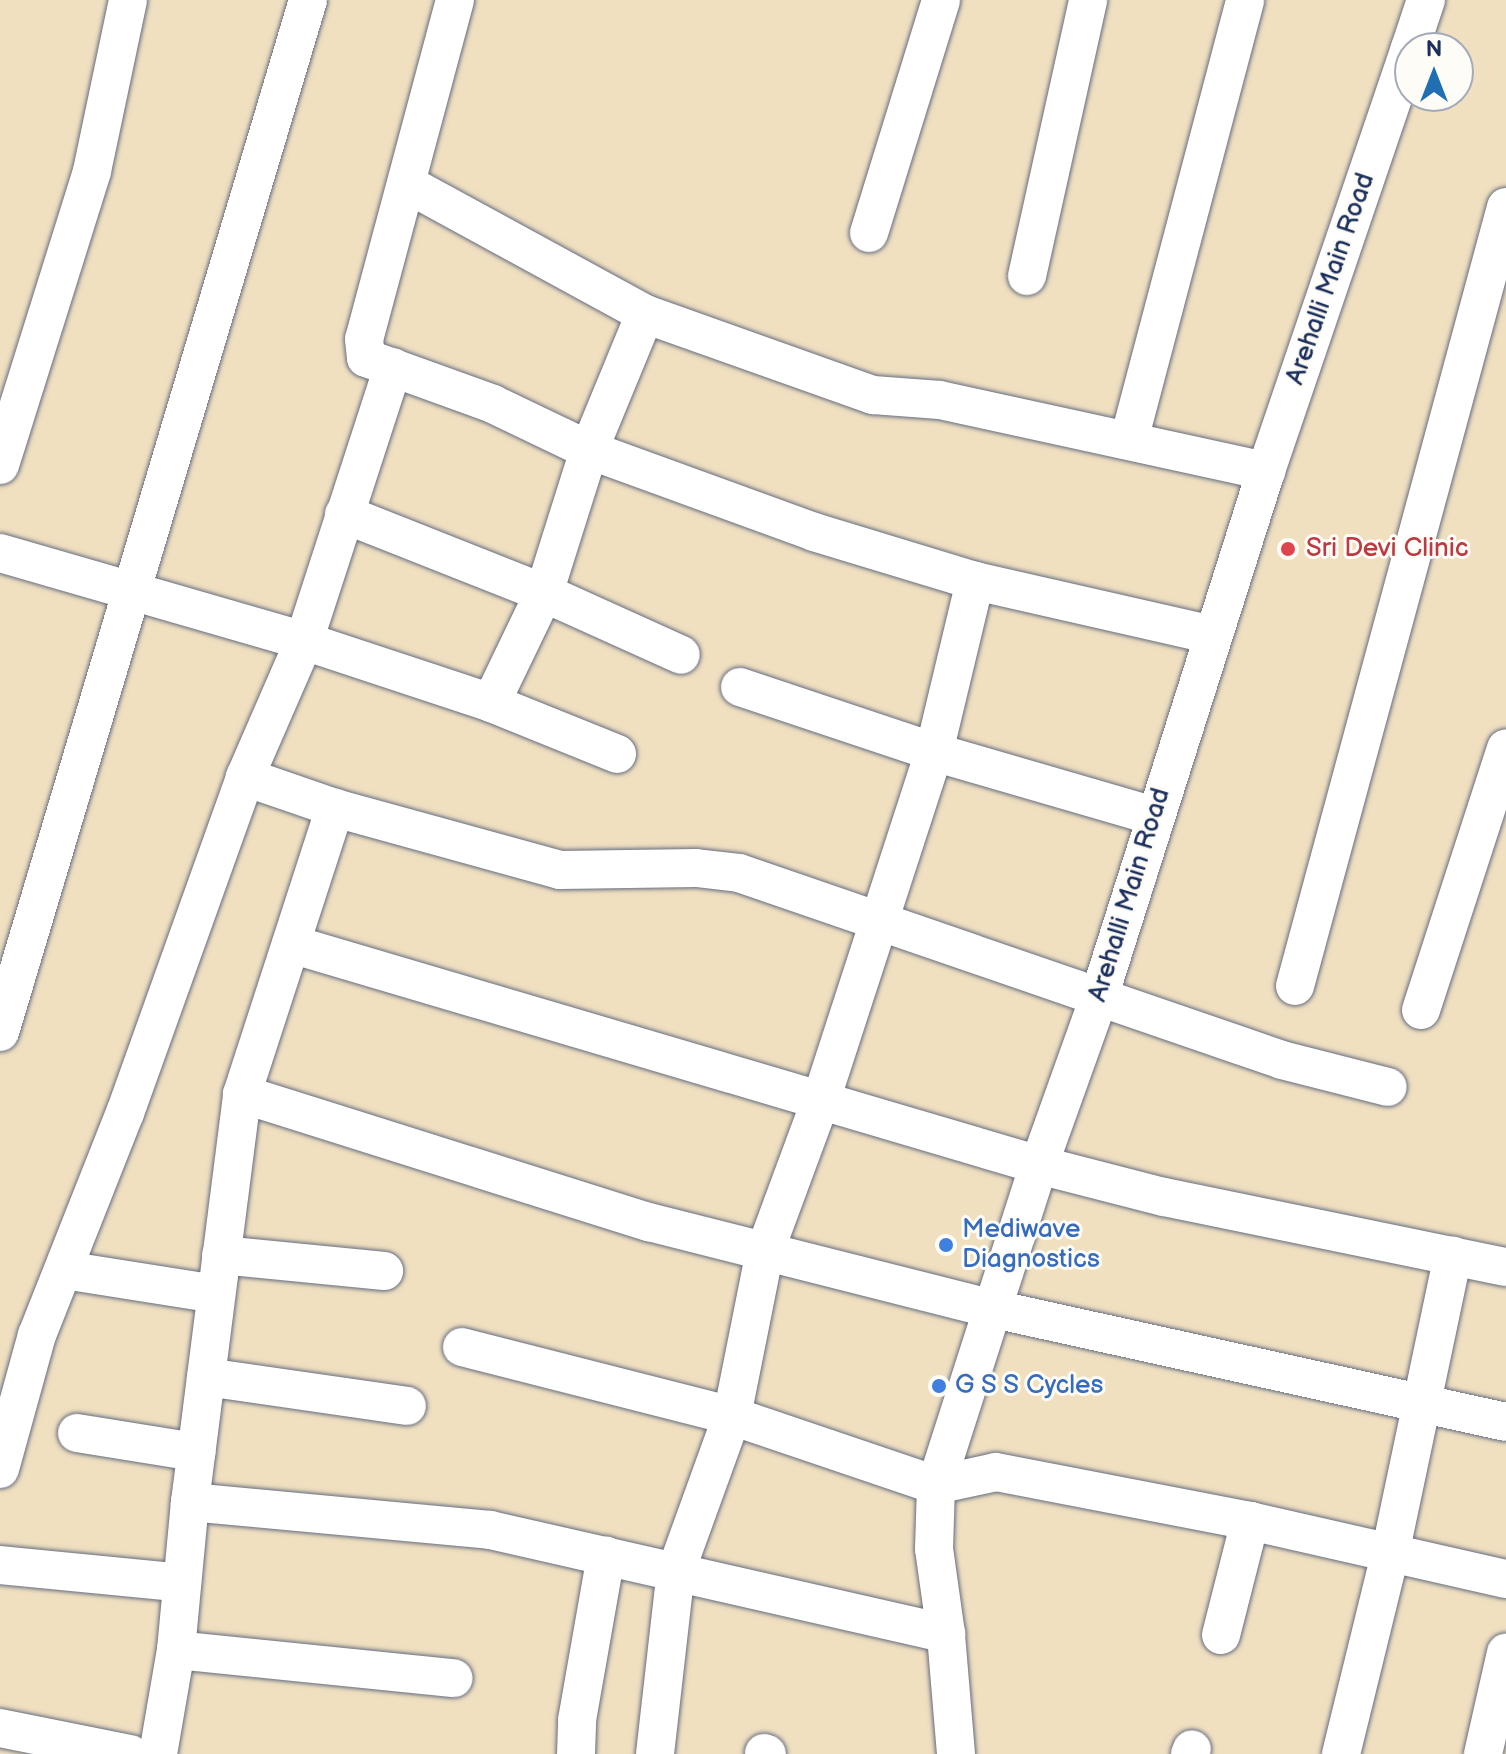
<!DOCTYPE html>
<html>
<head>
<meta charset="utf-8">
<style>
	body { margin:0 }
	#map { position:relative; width:1506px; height:1754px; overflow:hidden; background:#f0e0c0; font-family:"Balsamiq Sans",sans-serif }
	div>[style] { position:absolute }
	.roads { filter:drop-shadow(0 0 2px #666d80) drop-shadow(0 0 2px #666d80) }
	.minor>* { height:38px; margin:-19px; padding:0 19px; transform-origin:19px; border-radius:19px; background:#fff }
	.dots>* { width:22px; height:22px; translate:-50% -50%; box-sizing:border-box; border:4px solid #fdfcf7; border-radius:50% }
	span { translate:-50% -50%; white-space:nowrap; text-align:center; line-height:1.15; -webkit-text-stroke:6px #fdfcf7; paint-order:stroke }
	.street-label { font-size:26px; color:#1b2f5e }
	.health-label { font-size:26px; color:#be3a42 }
	.left { translate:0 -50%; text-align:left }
	.shop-label { font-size:26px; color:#366cbe }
	.north { position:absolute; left:1394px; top:32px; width:80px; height:80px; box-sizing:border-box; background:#fdfcf7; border:2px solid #a3aaba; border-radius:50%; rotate:0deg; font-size:22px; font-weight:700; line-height:32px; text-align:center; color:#1b2f5e }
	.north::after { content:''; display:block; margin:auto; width:28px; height:36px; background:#1f6fb2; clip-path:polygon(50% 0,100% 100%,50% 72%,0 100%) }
</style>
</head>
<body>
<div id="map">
	<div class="roads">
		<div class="minor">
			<div style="left:455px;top:0;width:351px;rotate:105deg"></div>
			<div style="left:364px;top:339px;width:19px;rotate:84deg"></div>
			<div style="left:366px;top:358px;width:135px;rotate:19.9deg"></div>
			<div style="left:493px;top:404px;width:106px;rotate:25.6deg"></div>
			<div style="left:589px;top:450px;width:239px;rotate:20deg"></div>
			<div style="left:814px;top:532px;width:168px;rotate:16.9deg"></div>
			<div style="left:975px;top:581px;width:244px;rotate:12.8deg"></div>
			<div style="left:1410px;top:48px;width:51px;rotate:-71.6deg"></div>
			<div style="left:407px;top:184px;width:271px;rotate:28.6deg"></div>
			<div style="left:645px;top:314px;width:242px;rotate:19.6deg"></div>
			<div style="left:873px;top:395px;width:67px;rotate:4.3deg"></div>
			<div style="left:940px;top:400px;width:334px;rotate:12.3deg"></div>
			<div style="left:869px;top:233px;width:244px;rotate:-72.8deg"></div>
			<div style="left:1027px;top:276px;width:283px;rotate:-77.5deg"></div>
			<div style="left:1129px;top:440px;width:455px;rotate:-75.2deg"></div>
			<div style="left:0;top:465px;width:308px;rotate:-72.6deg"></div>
			<div style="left:92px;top:171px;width:175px;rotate:-78.1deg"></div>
			<div style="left:344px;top:514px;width:215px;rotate:21.6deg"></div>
			<div style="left:544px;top:593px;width:150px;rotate:24.3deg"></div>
			<div style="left:0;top:553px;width:316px;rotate:16.1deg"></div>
			<div style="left:304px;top:641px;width:197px;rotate:18.3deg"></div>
			<div style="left:491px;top:703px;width:136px;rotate:22deg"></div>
			<div style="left:740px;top:687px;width:205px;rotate:18.5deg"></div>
			<div style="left:934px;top:752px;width:229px;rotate:16.2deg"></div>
			<div style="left:491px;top:703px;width:122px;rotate:-64.3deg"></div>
			<div style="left:544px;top:593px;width:150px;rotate:-72.5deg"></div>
			<div style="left:589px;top:450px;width:147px;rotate:-67.6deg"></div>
			<div style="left:245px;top:777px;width:95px;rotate:19deg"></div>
			<div style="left:335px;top:808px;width:233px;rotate:15.4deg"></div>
			<div style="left:560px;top:870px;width:136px;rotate:-0.8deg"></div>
			<div style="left:696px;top:868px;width:43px;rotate:6.6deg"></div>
			<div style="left:739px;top:873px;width:574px;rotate:19deg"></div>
			<div style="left:1282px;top:1060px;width:109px;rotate:14.3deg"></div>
			<div style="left:291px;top:944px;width:780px;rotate:16.46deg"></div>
			<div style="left:1039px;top:1165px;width:129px;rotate:14.4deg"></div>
			<div style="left:1164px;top:1197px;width:349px;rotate:11.6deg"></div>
			<div style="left:1295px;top:986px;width:807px;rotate:-74.84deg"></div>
			<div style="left:1421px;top:1010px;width:275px;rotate:-72deg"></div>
			<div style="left:0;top:1032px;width:1077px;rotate:-73.38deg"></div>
			<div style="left:242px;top:1094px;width:427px;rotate:17.5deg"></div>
			<div style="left:649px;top:1222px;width:356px;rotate:14.2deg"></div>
			<div style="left:994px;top:1309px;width:524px;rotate:12.45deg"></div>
			<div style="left:221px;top:1255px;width:164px;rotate:5.6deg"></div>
			<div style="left:64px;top:1270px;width:154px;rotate:9deg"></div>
			<div style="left:462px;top:1347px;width:279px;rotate:14.3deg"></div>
			<div style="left:732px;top:1416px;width:215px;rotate:18.7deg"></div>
			<div style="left:936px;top:1485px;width:61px;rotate:-12.2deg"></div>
			<div style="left:996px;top:1472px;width:259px;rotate:10.9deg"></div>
			<div style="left:1250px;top:1521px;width:262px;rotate:12.8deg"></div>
			<div style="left:206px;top:1377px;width:203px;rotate:8.2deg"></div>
			<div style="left:77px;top:1433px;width:121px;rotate:9.1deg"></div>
			<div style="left:0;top:1469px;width:139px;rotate:-74.6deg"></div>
			<div style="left:37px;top:1335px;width:239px;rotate:-68.4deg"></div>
			<div style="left:125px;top:1113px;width:357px;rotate:-70.3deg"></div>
			<div style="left:245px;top:777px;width:148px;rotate:-66.5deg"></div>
			<div style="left:304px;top:641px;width:288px;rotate:-72deg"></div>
			<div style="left:190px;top:1502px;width:301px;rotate:5.3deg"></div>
			<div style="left:490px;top:1530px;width:468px;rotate:12.8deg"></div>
			<div style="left:0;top:1565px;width:183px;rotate:5.6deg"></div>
			<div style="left:1221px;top:1635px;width:118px;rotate:-75.7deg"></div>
			<div style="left:176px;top:1650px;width:279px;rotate:5.8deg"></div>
			<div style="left:0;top:1728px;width:133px;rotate:11.3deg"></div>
			<div style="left:764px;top:1753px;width:3px;rotate:18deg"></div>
			<div style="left:158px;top:1754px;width:106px;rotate:-80.2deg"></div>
			<div style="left:176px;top:1650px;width:149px;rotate:-84.6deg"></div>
			<div style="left:190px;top:1502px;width:411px;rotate:-82.7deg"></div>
			<div style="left:242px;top:1094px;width:301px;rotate:-72deg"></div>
			<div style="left:576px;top:1754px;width:34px;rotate:-88deg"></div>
			<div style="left:577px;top:1720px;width:167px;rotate:-80deg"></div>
			<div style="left:655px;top:1754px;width:184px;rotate:-83.5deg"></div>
			<div style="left:676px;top:1571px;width:165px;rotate:-70.1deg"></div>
			<div style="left:732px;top:1416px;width:168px;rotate:-78.7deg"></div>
			<div style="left:765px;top:1251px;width:161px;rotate:-69.7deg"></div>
			<div style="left:821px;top:1100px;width:366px;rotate:-72deg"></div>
			<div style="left:934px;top:752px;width:176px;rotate:-76.5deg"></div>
			<div style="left:956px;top:1754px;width:120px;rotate:-94.8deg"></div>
			<div style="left:946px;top:1634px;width:86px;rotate:-98deg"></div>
			<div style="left:934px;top:1549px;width:64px;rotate:-88.2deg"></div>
			<div style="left:936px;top:1485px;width:336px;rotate:-72.2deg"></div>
			<div style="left:1039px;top:1165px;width:178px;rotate:-70.3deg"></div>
			<div style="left:1099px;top:997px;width:552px;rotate:-72.39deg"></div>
			<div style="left:1266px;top:471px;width:447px;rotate:-71.2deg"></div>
			<div style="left:1190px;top:1754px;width:5px;rotate:-68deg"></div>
			<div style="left:1341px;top:1754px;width:206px;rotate:-76.2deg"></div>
			<div style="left:1390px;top:1554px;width:305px;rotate:-78.1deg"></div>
			<div style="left:1483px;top:1754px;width:104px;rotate:-77.2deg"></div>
		</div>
	</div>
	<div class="dots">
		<div style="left:1288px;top:549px;background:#e0444e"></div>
		<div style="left:946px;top:1245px;background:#3f7fe0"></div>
		<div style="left:939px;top:1386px;background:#3f7fe0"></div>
	</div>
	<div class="street-label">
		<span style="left:1331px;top:279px;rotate:-71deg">Arehalli Main Road</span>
		<span style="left:1130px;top:895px;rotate:-73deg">Arehalli Main Road</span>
	</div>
	<div class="health-label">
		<span class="left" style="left:1306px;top:549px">Sri Devi Clinic</span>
	</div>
	<div class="shop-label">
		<span class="left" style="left:962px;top:1245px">Mediwave<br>Diagnostics</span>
		<span class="left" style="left:955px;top:1386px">G S S Cycles</span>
	</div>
	<div class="north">N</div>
</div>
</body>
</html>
